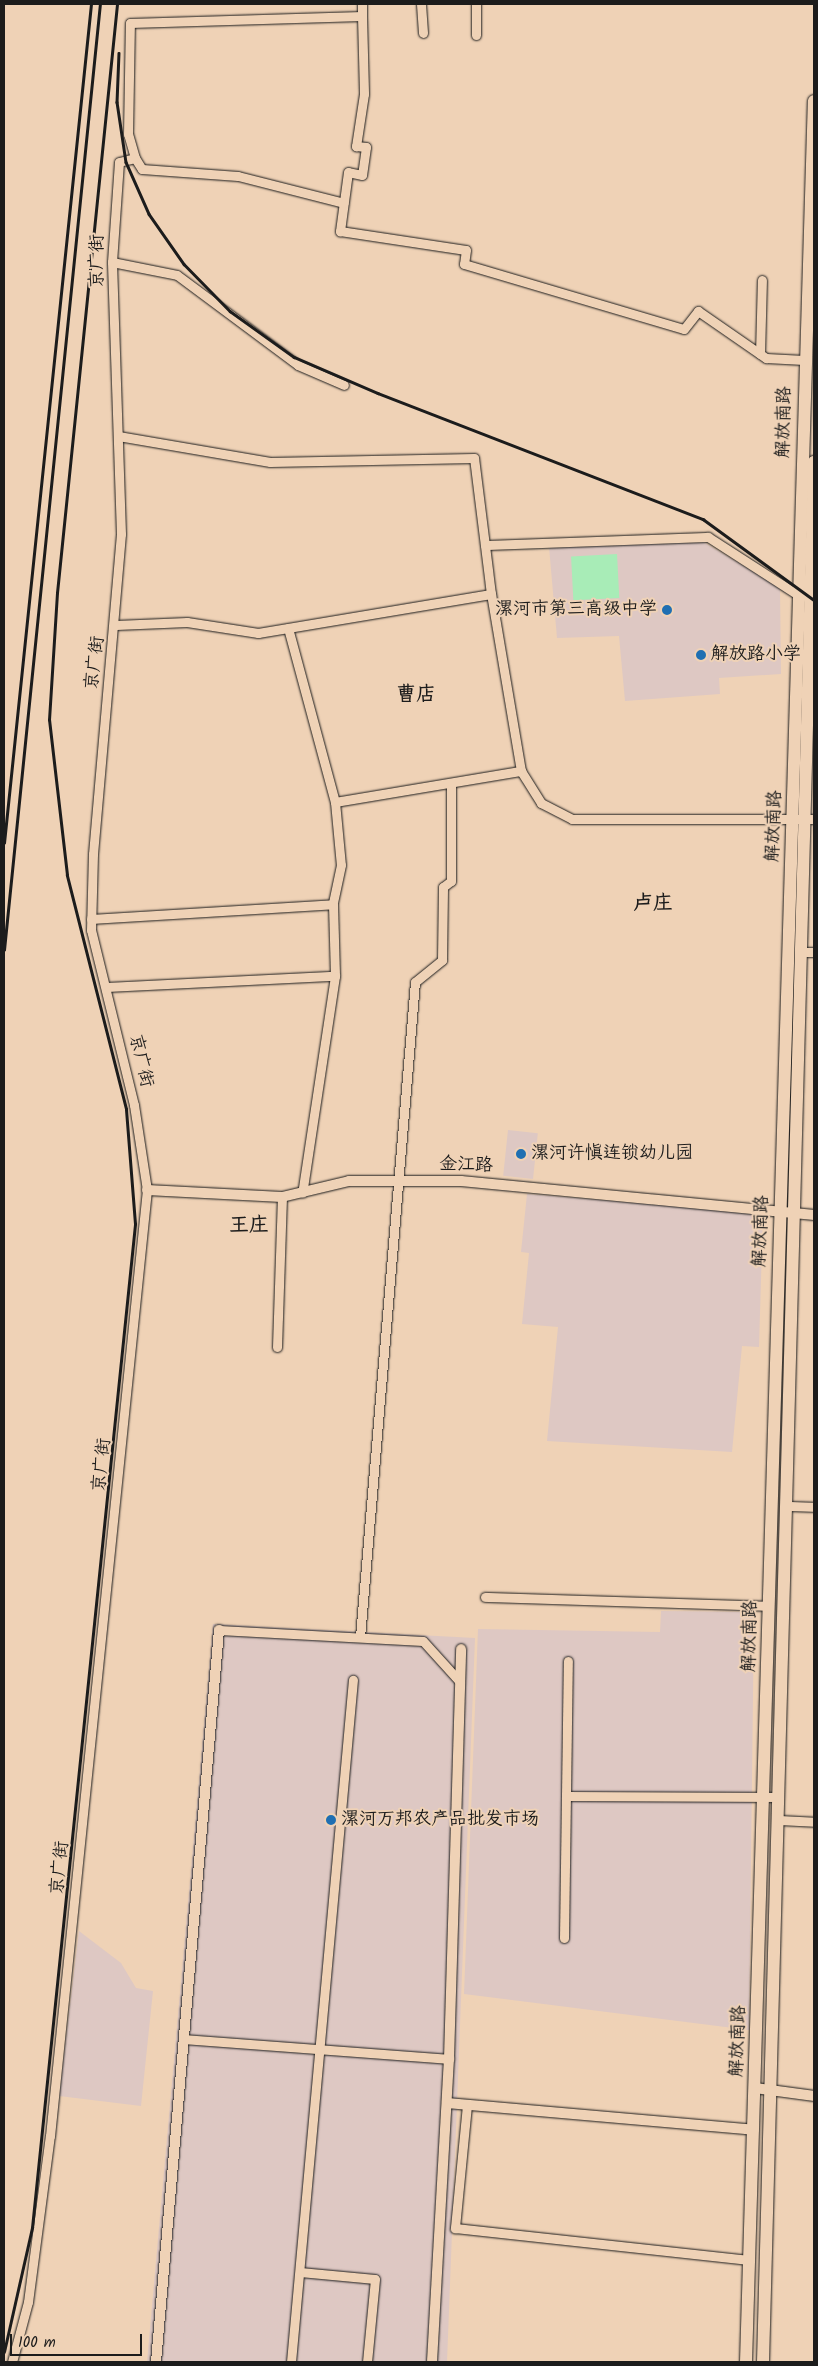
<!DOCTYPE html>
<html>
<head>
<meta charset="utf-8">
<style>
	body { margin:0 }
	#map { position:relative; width:818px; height:2366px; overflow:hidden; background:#efd2b6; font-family:Kalam,"LXGW WenKai TC",sans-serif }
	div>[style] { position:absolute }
	.built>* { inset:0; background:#dec8c3; transform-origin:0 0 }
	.green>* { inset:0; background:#a8ecb7; transform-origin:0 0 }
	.roads { filter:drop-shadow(0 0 1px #1c1c1c) drop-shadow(0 0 1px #1c1c1c) }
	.minor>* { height:9px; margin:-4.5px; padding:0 4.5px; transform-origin:4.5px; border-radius:4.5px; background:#efd2b6 }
	.tertiary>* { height:10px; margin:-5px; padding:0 5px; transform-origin:5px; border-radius:5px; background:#efd2b6 }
	.secondary>* { height:12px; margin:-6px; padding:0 6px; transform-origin:6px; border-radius:6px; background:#efd2b6 }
	.rail>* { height:2.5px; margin:-1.25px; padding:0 1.25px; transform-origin:1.25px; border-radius:1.25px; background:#1c1c1c }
	.dots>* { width:14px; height:14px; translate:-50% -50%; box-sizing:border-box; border:2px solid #efd2b6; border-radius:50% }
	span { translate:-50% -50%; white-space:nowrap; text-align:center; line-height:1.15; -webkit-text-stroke:4px #efd2b6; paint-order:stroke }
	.street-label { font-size:18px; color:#1c1c1c }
	.poi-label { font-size:18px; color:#1c1c1c }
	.right { translate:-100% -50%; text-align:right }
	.left { translate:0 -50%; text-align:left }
	.quarter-label { font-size:20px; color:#1c1c1c; font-weight:700 }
	.frame { position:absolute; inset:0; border:5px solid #1c1c1c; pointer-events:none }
	.scale { position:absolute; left:10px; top:2334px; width:132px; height:22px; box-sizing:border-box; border:2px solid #1c1c1c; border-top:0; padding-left:6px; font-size:15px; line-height:18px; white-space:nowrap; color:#1c1c1c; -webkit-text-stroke:4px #efd2b6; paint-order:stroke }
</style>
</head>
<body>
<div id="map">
	<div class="built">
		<div style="clip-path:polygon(703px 542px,780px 587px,781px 674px,719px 678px,720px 694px,625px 701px,619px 636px,557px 638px,549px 547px)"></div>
		<div style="left:508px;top:1130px;width:30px;height:46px;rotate:6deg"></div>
		<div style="clip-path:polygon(527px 1194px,763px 1213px,759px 1347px,742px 1346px,732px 1452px,547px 1441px,558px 1327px,522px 1324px,529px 1253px,521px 1252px)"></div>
		<div style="clip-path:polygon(661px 1611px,754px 1612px,749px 2030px,464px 1994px,478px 1629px,660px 1632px)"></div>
		<div style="clip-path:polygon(213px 1624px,475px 1638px,447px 2362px,147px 2362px)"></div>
		<div style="clip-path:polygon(79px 1931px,121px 1963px,136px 1988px,153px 1991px,141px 2106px,59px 2096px)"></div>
	</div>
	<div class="green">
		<div style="left:617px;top:554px;width:44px;height:46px;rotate:87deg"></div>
	</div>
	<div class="roads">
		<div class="minor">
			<div style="left:421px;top:4px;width:29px;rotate:86deg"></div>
			<div style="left:476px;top:4px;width:31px;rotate:90deg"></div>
			<div style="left:362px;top:16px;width:78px;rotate:88.5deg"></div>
			<div style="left:364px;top:94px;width:53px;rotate:98.7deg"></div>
			<div style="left:356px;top:146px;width:10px;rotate:6deg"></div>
			<div style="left:366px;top:147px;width:28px;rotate:98deg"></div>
			<div style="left:362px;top:175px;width:14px;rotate:-168deg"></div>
			<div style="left:348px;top:172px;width:60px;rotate:97.7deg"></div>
			<div style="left:340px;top:231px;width:127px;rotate:8.6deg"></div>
			<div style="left:466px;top:250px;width:14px;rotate:98deg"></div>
			<div style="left:464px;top:264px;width:229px;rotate:16.5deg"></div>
			<div style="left:684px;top:329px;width:23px;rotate:-52deg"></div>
			<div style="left:698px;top:311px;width:83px;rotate:34.7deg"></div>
			<div style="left:766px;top:358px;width:38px;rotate:3deg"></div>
			<div style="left:135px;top:158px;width:13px;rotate:58deg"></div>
			<div style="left:142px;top:169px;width:96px;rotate:4.2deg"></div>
			<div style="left:238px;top:176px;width:109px;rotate:14.3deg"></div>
			<div style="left:112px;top:262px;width:66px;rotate:11.3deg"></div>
			<div style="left:177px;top:275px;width:151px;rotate:36.6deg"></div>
			<div style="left:298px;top:365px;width:50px;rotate:23.5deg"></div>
			<div style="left:760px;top:354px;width:74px;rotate:-88.5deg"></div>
			<div style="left:485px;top:545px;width:223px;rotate:-2.1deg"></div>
			<div style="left:708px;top:537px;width:111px;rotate:32.8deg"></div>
			<div style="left:116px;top:625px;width:71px;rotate:-2.4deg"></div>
			<div style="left:187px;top:622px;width:72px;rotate:8.8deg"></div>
			<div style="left:258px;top:633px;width:236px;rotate:-9.5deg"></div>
			<div style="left:491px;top:594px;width:137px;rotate:-97.1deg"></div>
			<div style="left:474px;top:458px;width:204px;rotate:178.9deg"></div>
			<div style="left:270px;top:462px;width:154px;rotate:-170.3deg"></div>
			<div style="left:288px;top:628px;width:180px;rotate:74.9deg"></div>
			<div style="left:335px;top:802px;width:63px;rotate:84.6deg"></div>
			<div style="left:341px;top:865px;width:40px;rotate:102deg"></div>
			<div style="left:521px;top:771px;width:38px;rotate:58deg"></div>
			<div style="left:541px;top:803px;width:35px;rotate:27deg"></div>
			<div style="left:572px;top:819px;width:242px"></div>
			<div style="left:335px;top:802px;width:189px;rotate:-9.5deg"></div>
			<div style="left:521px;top:771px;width:180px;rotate:-99.6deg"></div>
			<div style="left:91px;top:919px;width:242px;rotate:-3.5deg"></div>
			<div style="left:333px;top:904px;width:72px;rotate:88.4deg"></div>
			<div style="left:802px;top:952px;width:12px"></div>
			<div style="left:106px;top:987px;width:229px;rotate:-2.8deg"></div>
			<div style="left:335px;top:976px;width:219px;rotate:98.6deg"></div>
			<div style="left:277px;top:1347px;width:150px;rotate:-88.1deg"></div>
			<div style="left:787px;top:1506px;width:27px;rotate:2deg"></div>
			<div style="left:485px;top:1597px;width:284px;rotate:1.8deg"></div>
			<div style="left:219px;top:1630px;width:204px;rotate:3.1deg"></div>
			<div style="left:423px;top:1641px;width:55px;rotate:47.9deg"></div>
			<div style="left:360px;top:1637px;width:657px;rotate:-85.2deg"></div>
			<div style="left:415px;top:982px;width:35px;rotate:-39deg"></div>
			<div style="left:442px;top:960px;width:73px;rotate:-89.2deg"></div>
			<div style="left:443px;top:887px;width:10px;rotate:-37deg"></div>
			<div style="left:451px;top:881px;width:98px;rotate:-90deg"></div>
			<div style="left:566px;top:1796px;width:213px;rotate:0.3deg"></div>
			<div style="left:779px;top:1820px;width:35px;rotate:3deg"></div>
			<div style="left:564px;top:1938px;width:277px;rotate:-89.2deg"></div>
			<div style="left:184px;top:2039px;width:266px;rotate:4.3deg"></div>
			<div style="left:467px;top:2105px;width:124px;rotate:95.6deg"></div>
			<div style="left:455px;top:2228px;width:296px;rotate:6.2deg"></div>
			<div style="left:300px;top:2272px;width:75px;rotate:5.3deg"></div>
			<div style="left:375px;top:2279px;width:83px;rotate:95.5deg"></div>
			<div style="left:12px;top:2362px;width:62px;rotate:-75.1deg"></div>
			<div style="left:28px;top:2302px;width:167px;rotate:-82.5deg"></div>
			<div style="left:50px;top:2136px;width:951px;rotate:-84.15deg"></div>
			<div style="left:147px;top:1190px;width:86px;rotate:-98.7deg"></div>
			<div style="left:134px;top:1105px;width:180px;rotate:-103.8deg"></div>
			<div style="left:91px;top:930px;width:76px;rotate:-88.5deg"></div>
			<div style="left:93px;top:854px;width:321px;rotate:-85deg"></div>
			<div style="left:121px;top:534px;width:272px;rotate:-91.9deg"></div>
			<div style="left:112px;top:262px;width:100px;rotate:-86deg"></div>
			<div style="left:119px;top:162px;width:16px;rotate:-14deg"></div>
			<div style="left:135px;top:158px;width:25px;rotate:-106deg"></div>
			<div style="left:128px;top:134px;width:111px;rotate:-89deg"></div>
			<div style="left:130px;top:23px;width:232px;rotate:-1.7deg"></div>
			<div style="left:362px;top:16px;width:12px;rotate:-90deg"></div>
			<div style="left:291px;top:2362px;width:685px;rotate:-84.81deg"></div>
		</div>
		<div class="tertiary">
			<div style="left:147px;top:1190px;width:135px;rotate:3deg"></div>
			<div style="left:282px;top:1197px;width:69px;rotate:-13.4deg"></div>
			<div style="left:349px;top:1181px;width:112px"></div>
			<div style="left:461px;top:1181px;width:355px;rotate:5.5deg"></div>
			<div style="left:755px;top:2088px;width:60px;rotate:7.7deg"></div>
			<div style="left:447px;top:2103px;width:308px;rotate:5deg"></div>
			<div style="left:156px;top:2362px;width:735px;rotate:-85.08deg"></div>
			<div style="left:432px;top:2362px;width:303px;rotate:-86.8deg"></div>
			<div style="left:449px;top:2059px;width:410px;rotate:-88.3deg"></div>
		</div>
		<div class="secondary">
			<div style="left:746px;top:2362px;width:2262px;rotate:-88.28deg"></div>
			<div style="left:763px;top:2362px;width:1901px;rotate:-88.46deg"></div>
		</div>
	</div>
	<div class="rail">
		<div style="left:119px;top:53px;width:49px;rotate:92.3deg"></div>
		<div style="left:117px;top:102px;width:61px;rotate:81.5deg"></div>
		<div style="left:126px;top:162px;width:57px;rotate:66.1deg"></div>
		<div style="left:149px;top:214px;width:61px;rotate:55deg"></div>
		<div style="left:184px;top:264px;width:66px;rotate:45.6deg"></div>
		<div style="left:230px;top:311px;width:79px;rotate:35.7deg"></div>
		<div style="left:294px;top:357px;width:91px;rotate:23.2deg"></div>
		<div style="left:378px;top:393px;width:349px;rotate:21.2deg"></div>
		<div style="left:703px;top:519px;width:137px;rotate:36.1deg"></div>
		<div style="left:4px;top:843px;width:843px;rotate:-84.08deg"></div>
		<div style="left:4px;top:950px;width:951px;rotate:-84.21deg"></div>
		<div style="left:4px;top:2352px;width:127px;rotate:-77.3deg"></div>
		<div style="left:32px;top:2228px;width:1009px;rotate:-84.14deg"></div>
		<div style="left:135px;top:1224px;width:115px;rotate:-94.5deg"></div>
		<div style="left:126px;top:1109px;width:241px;rotate:-104.2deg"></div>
		<div style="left:67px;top:875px;width:156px;rotate:-96.6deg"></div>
		<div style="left:49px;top:720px;width:127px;rotate:-86.4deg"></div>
		<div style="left:57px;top:593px;width:592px;rotate:-84.18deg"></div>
	</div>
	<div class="dots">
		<div style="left:667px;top:610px;background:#1f6fb2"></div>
		<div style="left:701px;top:655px;background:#1f6fb2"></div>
		<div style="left:521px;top:1154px;background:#1f6fb2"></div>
		<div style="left:331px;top:1820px;background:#1f6fb2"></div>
	</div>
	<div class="street-label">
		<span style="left:98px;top:261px;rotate:-90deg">京广街</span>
		<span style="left:785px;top:422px;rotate:-89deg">解放南路</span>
		<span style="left:96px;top:663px;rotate:-83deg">京广街</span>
		<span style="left:775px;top:826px;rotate:-88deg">解放南路</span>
		<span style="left:140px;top:1061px;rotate:77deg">京广街</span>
		<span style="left:466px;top:1166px;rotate:2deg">金江路</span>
		<span style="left:762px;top:1231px;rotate:-88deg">解放南路</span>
		<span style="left:103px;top:1465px;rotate:-84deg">京广街</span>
		<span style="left:751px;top:1636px;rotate:-89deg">解放南路</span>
		<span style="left:61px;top:1868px;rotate:-84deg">京广街</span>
		<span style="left:739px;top:2041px;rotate:-88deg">解放南路</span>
	</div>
	<div class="poi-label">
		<span class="right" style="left:657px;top:610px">漯河市第三高级中学</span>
		<span class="left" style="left:711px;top:655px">解放路小学</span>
		<span class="left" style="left:531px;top:1154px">漯河许慎连锁幼儿园</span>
		<span class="left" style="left:341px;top:1820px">漯河万邦农产品批发市场</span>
	</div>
	<div class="quarter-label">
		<span style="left:416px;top:695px">曹店</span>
		<span style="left:653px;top:904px">卢庄</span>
		<span style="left:249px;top:1226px">王庄</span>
	</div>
	<div class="frame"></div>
	<div class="scale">100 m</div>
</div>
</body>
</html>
